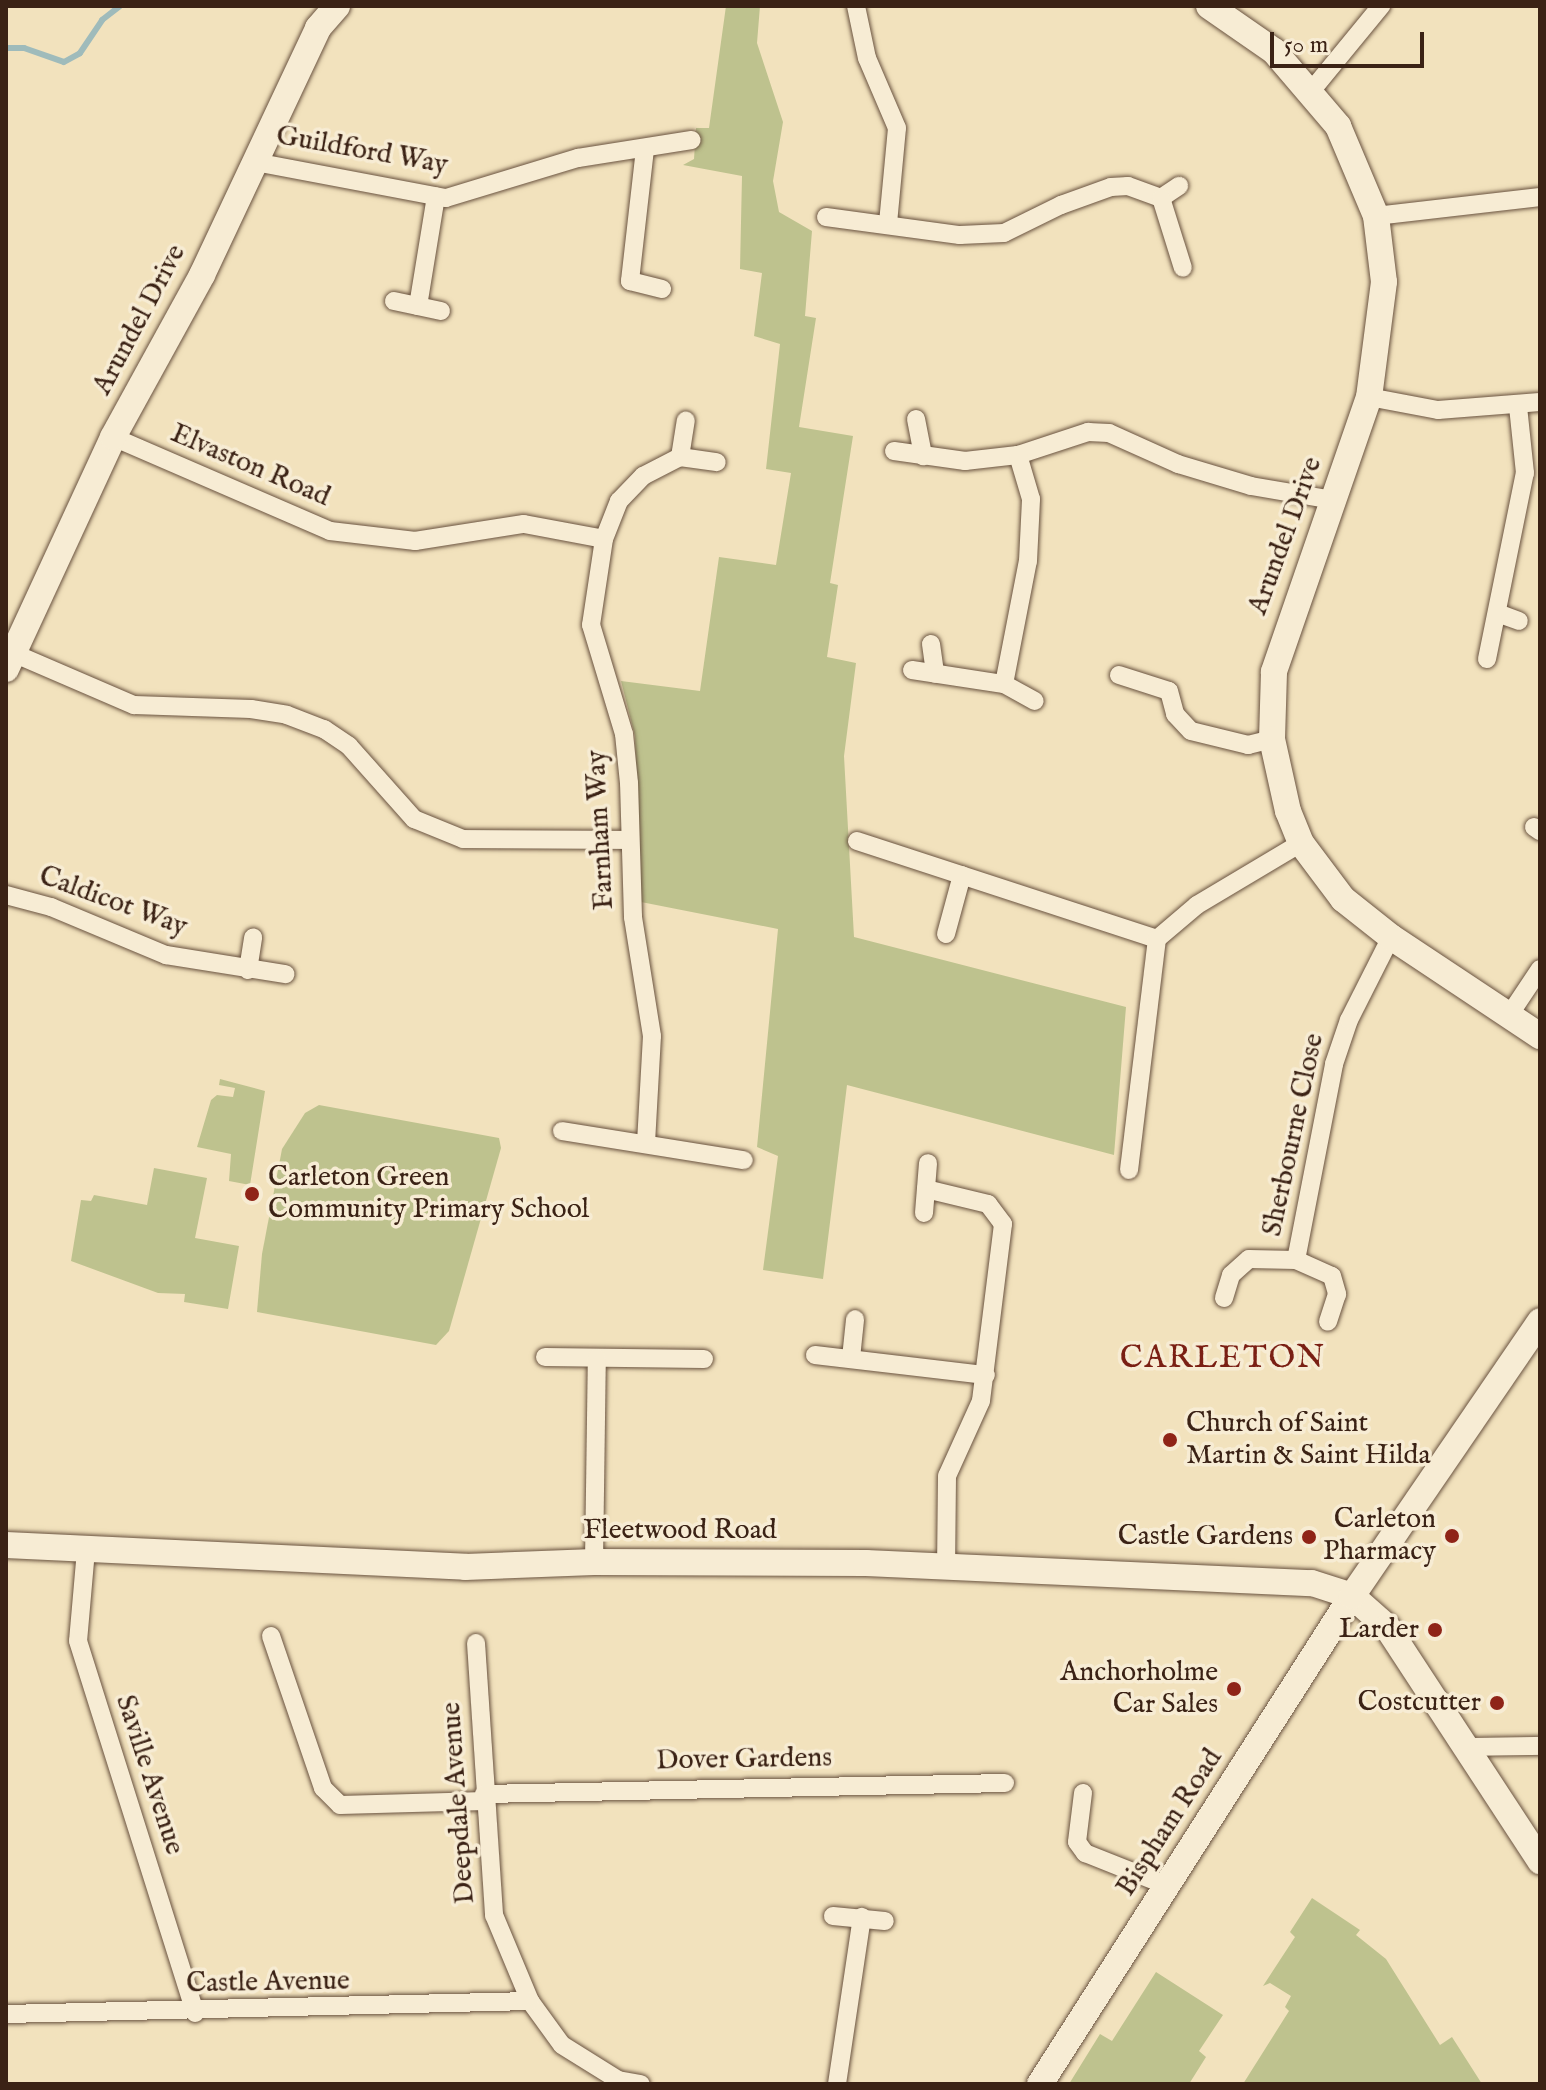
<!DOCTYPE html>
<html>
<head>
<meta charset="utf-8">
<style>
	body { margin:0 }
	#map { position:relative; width:1546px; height:2090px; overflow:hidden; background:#f2e2bd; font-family:"IM FELL English",serif }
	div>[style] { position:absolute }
	.green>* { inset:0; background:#bec28e }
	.stream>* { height:6px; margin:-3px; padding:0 3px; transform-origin:3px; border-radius:3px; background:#9fbbbb }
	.roads { filter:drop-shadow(0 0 2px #69523f) drop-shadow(0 0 2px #69523f) }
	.street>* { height:18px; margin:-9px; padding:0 9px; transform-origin:9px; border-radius:9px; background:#f7ecd4 }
	.secondary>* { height:26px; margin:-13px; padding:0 13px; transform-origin:13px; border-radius:13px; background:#f7ecd4 }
	.dots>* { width:22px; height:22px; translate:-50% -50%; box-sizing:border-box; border:4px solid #f7ecd4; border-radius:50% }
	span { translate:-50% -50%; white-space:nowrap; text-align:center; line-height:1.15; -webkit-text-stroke:7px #f7ecd4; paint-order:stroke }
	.street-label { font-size:28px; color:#3b2215 }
	.poi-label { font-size:28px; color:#3b2215 }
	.left { translate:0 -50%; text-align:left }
	.right { translate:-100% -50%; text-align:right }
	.quarter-label { font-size:32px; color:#7a1f14; letter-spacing:2px }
	.frame { position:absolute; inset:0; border:8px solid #3b2215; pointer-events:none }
	.scale { position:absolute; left:1270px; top:32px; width:154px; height:36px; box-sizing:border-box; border:4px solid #3b2215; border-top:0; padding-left:10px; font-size:24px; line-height:28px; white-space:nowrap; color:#3b2215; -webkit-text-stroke:6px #f7ecd4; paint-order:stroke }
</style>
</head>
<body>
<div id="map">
	<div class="green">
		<div style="clip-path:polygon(726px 6px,760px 6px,757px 43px,783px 122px,773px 181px,779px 212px,812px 231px,805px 316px,816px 318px,799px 427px,853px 436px,830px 583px,838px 585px,827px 657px,856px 663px,844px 756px,854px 937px,1126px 1007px,1114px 1155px,847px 1085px,823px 1279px,763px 1270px,778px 1156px,757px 1147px,778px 929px,641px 902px,635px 736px,621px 681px,700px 691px,719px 557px,776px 565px,791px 473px,766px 469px,780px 344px,754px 336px,762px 273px,740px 269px,742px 176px,683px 165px,694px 159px,696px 128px,709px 128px)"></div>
		<div style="clip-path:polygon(220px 1079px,265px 1091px,250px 1185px,229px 1181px,231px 1154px,197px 1147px,211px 1100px,217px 1095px,233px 1097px,235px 1088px,219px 1085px)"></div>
		<div style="clip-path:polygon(319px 1105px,499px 1138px,501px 1148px,449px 1331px,436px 1345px,257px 1312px,262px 1254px,282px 1149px,305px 1113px)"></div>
		<div style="clip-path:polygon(154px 1168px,207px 1178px,195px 1238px,239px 1246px,228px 1309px,184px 1302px,185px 1294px,158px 1293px,71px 1261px,81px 1200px,91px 1201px,94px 1195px,147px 1205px)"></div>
		<div style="clip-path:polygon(1312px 1898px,1360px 1930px,1356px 1935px,1386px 1959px,1440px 2045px,1452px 2037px,1482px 2084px,1243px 2084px,1289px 2011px,1285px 2007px,1291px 1996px,1270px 1983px,1263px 1986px,1295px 1937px,1290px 1932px)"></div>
		<div style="clip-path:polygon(1156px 1972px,1223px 2015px,1199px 2051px,1206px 2057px,1189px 2084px,1069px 2084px,1100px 2034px,1112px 2041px)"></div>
	</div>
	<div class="stream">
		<div style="left:6px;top:48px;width:18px"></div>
		<div style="left:24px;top:48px;width:42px;rotate:19.3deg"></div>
		<div style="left:64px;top:62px;width:18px;rotate:-29deg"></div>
		<div style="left:80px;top:53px;width:40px;rotate:-56deg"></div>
		<div style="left:102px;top:20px;width:23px;rotate:-38deg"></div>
	</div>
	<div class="roads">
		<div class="street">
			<div style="left:856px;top:6px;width:53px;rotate:78.1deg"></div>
			<div style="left:867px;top:58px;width:76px;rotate:66.8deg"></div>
			<div style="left:897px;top:128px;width:95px;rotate:95.4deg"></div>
			<div style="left:1312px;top:90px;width:109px;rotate:-50.6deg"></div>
			<div style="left:645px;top:149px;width:133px;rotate:96.5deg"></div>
			<div style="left:630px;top:281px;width:33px;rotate:14deg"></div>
			<div style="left:255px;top:162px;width:194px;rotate:10.7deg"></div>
			<div style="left:446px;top:198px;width:138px;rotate:-16.9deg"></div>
			<div style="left:578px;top:158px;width:115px;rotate:-9deg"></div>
			<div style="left:1161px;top:198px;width:22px;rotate:-34deg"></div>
			<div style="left:1376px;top:216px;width:165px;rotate:-6.6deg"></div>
			<div style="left:826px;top:217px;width:135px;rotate:7.7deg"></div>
			<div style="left:960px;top:235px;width:44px;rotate:-2.6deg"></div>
			<div style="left:1004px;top:233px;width:64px;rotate:-26.2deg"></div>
			<div style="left:1061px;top:205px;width:53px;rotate:-19.8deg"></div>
			<div style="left:1111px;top:187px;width:17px;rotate:-3deg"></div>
			<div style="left:1128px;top:186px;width:35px;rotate:20deg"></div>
			<div style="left:1161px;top:198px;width:73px;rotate:72.6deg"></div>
			<div style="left:394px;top:301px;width:48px;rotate:12deg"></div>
			<div style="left:418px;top:306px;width:111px;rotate:-80.7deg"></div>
			<div style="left:1369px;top:397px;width:70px;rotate:10.7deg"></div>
			<div style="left:1438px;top:410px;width:102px;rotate:-4.5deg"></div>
			<div style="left:916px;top:419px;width:38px;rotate:79deg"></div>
			<div style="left:113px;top:437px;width:236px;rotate:23.4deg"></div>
			<div style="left:330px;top:531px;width:86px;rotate:6.7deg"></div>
			<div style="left:415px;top:541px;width:110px;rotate:-8.9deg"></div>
			<div style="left:524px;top:524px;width:81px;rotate:10.6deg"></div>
			<div style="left:894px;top:451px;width:72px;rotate:8deg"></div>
			<div style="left:965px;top:461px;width:53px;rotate:-6.5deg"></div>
			<div style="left:1018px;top:455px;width:74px;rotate:-18.2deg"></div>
			<div style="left:1088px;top:432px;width:21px;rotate:3deg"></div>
			<div style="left:1109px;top:433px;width:76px;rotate:24.2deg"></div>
			<div style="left:1178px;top:464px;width:76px;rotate:16.8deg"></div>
			<div style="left:1251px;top:486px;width:84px;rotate:9.6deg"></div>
			<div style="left:680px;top:457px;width:37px;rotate:-81deg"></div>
			<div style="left:1500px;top:614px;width:20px;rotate:20deg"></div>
			<div style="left:931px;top:644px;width:30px;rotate:82deg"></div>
			<div style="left:13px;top:653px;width:132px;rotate:23.3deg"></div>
			<div style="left:134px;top:705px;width:117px;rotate:2deg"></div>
			<div style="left:251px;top:709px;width:36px;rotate:9deg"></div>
			<div style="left:287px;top:715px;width:40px;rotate:21deg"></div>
			<div style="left:324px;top:729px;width:30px;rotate:34deg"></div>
			<div style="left:349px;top:746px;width:98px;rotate:48.3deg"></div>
			<div style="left:414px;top:819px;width:53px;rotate:22.2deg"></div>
			<div style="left:463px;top:839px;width:166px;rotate:0.3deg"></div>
			<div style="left:1487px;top:659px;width:190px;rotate:-78.5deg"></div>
			<div style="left:1525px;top:473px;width:67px;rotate:-96deg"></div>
			<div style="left:912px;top:670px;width:93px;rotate:8.7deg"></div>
			<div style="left:1004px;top:684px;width:35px;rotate:29deg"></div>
			<div style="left:1119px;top:675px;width:52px;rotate:17.7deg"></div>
			<div style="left:1169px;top:691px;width:24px;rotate:75deg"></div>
			<div style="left:1175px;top:714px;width:23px;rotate:47deg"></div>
			<div style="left:1191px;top:731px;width:59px;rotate:13.8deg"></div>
			<div style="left:1248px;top:745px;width:25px;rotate:-14deg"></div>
			<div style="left:1004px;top:684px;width:125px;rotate:-79deg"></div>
			<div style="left:1028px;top:561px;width:62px;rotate:-87.2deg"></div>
			<div style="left:1031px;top:499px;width:46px;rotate:-106.5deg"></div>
			<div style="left:1534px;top:827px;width:7px;rotate:34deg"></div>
			<div style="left:857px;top:841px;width:316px;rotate:18.1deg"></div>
			<div style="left:6px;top:895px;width:47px;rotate:14.9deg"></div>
			<div style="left:51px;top:907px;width:125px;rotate:22.7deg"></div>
			<div style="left:166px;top:955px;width:121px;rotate:9.1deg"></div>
			<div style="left:946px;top:934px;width:61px;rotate:-74.8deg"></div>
			<div style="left:248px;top:970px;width:33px;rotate:-81deg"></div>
			<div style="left:1510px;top:1014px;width:54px;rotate:-56.3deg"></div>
			<div style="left:562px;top:1131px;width:184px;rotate:9.1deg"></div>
			<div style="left:646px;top:1143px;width:107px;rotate:-86.8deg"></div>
			<div style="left:652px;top:1036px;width:121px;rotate:-99.1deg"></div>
			<div style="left:633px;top:917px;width:134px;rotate:-91.7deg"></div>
			<div style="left:629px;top:783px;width:49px;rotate:-95.8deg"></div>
			<div style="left:624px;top:734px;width:114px;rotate:-106.8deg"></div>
			<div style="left:591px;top:625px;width:87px;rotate:-81.4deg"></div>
			<div style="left:604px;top:539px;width:41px;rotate:-68.5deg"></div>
			<div style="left:619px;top:501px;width:35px;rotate:-46deg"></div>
			<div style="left:643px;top:476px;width:42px;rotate:-27.2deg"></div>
			<div style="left:680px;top:457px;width:37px;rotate:8deg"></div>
			<div style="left:1129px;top:1170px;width:233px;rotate:-83.1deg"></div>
			<div style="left:1157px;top:939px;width:52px;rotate:-40.4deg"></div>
			<div style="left:1197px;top:905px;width:121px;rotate:-30.8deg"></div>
			<div style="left:926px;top:1189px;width:64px;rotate:13.6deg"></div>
			<div style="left:988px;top:1204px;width:25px;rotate:53deg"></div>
			<div style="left:1003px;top:1224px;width:178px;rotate:97.1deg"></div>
			<div style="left:981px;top:1401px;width:82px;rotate:114.4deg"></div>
			<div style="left:947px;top:1476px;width:92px;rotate:90.6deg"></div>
			<div style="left:924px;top:1213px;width:50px;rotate:-85.4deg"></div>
			<div style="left:1296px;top:1260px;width:200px;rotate:-79deg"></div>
			<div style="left:1334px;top:1064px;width:46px;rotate:-71.2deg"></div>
			<div style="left:1349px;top:1020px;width:93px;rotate:-63.2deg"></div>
			<div style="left:1224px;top:1298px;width:24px;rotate:-73deg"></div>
			<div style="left:1231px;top:1275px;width:24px;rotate:-42deg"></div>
			<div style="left:1249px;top:1259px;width:47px;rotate:1.2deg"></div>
			<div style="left:1296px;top:1260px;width:39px;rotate:24deg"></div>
			<div style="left:1332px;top:1276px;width:19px;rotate:74deg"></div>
			<div style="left:1337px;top:1294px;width:29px;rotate:108deg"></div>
			<div style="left:815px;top:1355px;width:172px;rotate:6.7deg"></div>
			<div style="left:545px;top:1357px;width:159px;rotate:0.7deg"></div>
			<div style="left:851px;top:1358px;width:39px;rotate:-84deg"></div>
			<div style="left:86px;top:1550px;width:91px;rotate:95deg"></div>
			<div style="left:78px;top:1641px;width:390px;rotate:72.5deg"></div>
			<div style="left:594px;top:1562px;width:204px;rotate:-89.2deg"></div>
			<div style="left:271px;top:1636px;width:161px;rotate:71.1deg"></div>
			<div style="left:323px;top:1788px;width:24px;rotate:45deg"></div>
			<div style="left:340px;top:1805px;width:145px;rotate:-1.6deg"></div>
			<div style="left:476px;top:1643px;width:273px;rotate:86.2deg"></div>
			<div style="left:494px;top:1915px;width:93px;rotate:67.3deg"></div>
			<div style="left:530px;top:2001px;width:54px;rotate:54deg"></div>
			<div style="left:562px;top:2045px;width:66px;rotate:32deg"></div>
			<div style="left:618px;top:2080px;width:23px;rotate:10deg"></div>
			<div style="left:1466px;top:1747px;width:74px;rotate:-0.8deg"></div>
			<div style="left:1083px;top:1793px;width:49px;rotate:97deg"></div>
			<div style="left:1077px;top:1842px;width:14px;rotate:54deg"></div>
			<div style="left:1085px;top:1853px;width:89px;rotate:21.7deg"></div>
			<div style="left:484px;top:1794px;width:521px;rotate:-1.21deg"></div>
			<div style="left:833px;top:1916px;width:52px;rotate:5.5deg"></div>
			<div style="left:6px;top:2014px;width:524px;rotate:-1.42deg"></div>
			<div style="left:837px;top:2084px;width:169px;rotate:-81.5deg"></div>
		</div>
		<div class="secondary">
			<div style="left:1209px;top:6px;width:79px;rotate:34.7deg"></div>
			<div style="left:1274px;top:51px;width:99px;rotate:49.5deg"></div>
			<div style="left:1338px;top:126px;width:98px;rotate:67.1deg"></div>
			<div style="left:1376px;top:216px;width:66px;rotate:83.1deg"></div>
			<div style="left:1384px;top:282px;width:116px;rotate:97.4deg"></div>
			<div style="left:1369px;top:397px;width:291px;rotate:109.1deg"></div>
			<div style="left:1274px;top:672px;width:67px;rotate:91.7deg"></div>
			<div style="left:1272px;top:739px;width:74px;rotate:77.5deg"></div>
			<div style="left:1288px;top:811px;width:35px;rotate:68deg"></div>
			<div style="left:1301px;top:843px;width:70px;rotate:53.1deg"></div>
			<div style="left:1343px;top:899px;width:61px;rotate:38.4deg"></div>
			<div style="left:1391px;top:937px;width:179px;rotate:33.6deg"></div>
			<div style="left:6px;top:669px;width:255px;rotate:-65.2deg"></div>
			<div style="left:113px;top:437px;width:185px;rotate:-61.2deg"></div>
			<div style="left:202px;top:275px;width:273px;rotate:-64.8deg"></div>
			<div style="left:318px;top:28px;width:29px;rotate:-49deg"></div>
			<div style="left:6px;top:1545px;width:460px;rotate:2.7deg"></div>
			<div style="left:465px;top:1567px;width:129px;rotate:-2.2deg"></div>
			<div style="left:594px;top:1562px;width:272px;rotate:0.2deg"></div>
			<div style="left:866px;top:1563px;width:446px;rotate:2.6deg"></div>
			<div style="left:1312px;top:1583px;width:42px;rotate:18deg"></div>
			<div style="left:1352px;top:1596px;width:47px;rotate:41.5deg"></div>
			<div style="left:1387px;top:1627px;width:280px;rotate:56.8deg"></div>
			<div style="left:1040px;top:2084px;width:579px;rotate:-57.41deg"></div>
			<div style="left:1352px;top:1596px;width:333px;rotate:-55.6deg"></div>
		</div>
	</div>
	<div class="dots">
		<div style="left:252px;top:1194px;background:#8f2418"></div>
		<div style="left:1170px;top:1440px;background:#8f2418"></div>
		<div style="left:1452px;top:1536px;background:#8f2418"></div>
		<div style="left:1309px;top:1537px;background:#8f2418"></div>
		<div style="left:1435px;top:1630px;background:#8f2418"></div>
		<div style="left:1234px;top:1689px;background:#8f2418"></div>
		<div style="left:1497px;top:1703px;background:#8f2418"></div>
	</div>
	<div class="street-label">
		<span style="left:362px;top:151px;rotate:10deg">Guildford Way</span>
		<span style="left:140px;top:320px;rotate:-62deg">Arundel Drive</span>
		<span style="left:250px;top:466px;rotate:23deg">Elvaston Road</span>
		<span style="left:1286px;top:536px;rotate:-70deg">Arundel Drive</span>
		<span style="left:601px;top:830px;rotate:-93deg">Farnham Way</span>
		<span style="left:113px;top:902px;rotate:20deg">Caldicot Way</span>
		<span style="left:1294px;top:1135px;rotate:-78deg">Sherbourne Close</span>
		<span style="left:680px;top:1531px">Fleetwood Road</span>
		<span style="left:744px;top:1760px;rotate:-1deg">Dover Gardens</span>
		<span style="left:149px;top:1775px;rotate:72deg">Saville Avenue</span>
		<span style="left:459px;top:1803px;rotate:-94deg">Deepdale Avenue</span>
		<span style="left:1170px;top:1823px;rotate:-57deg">Bispham Road</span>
		<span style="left:268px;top:1983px;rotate:-1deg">Castle Avenue</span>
	</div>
	<div class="poi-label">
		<span class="left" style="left:268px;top:1194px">Carleton Green<br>Community Primary School</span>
		<span class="left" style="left:1186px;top:1440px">Church of Saint<br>Martin &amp; Saint Hilda</span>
		<span class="right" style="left:1436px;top:1536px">Carleton<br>Pharmacy</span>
		<span class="right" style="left:1293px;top:1537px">Castle Gardens</span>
		<span class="right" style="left:1419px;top:1630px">Larder</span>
		<span class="right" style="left:1218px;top:1689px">Anchorholme<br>Car Sales</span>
		<span class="right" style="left:1481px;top:1703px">Costcutter</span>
	</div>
	<div class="quarter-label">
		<span style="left:1223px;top:1359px">CARLETON</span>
	</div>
	<div class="frame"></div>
	<div class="scale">50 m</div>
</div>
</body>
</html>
